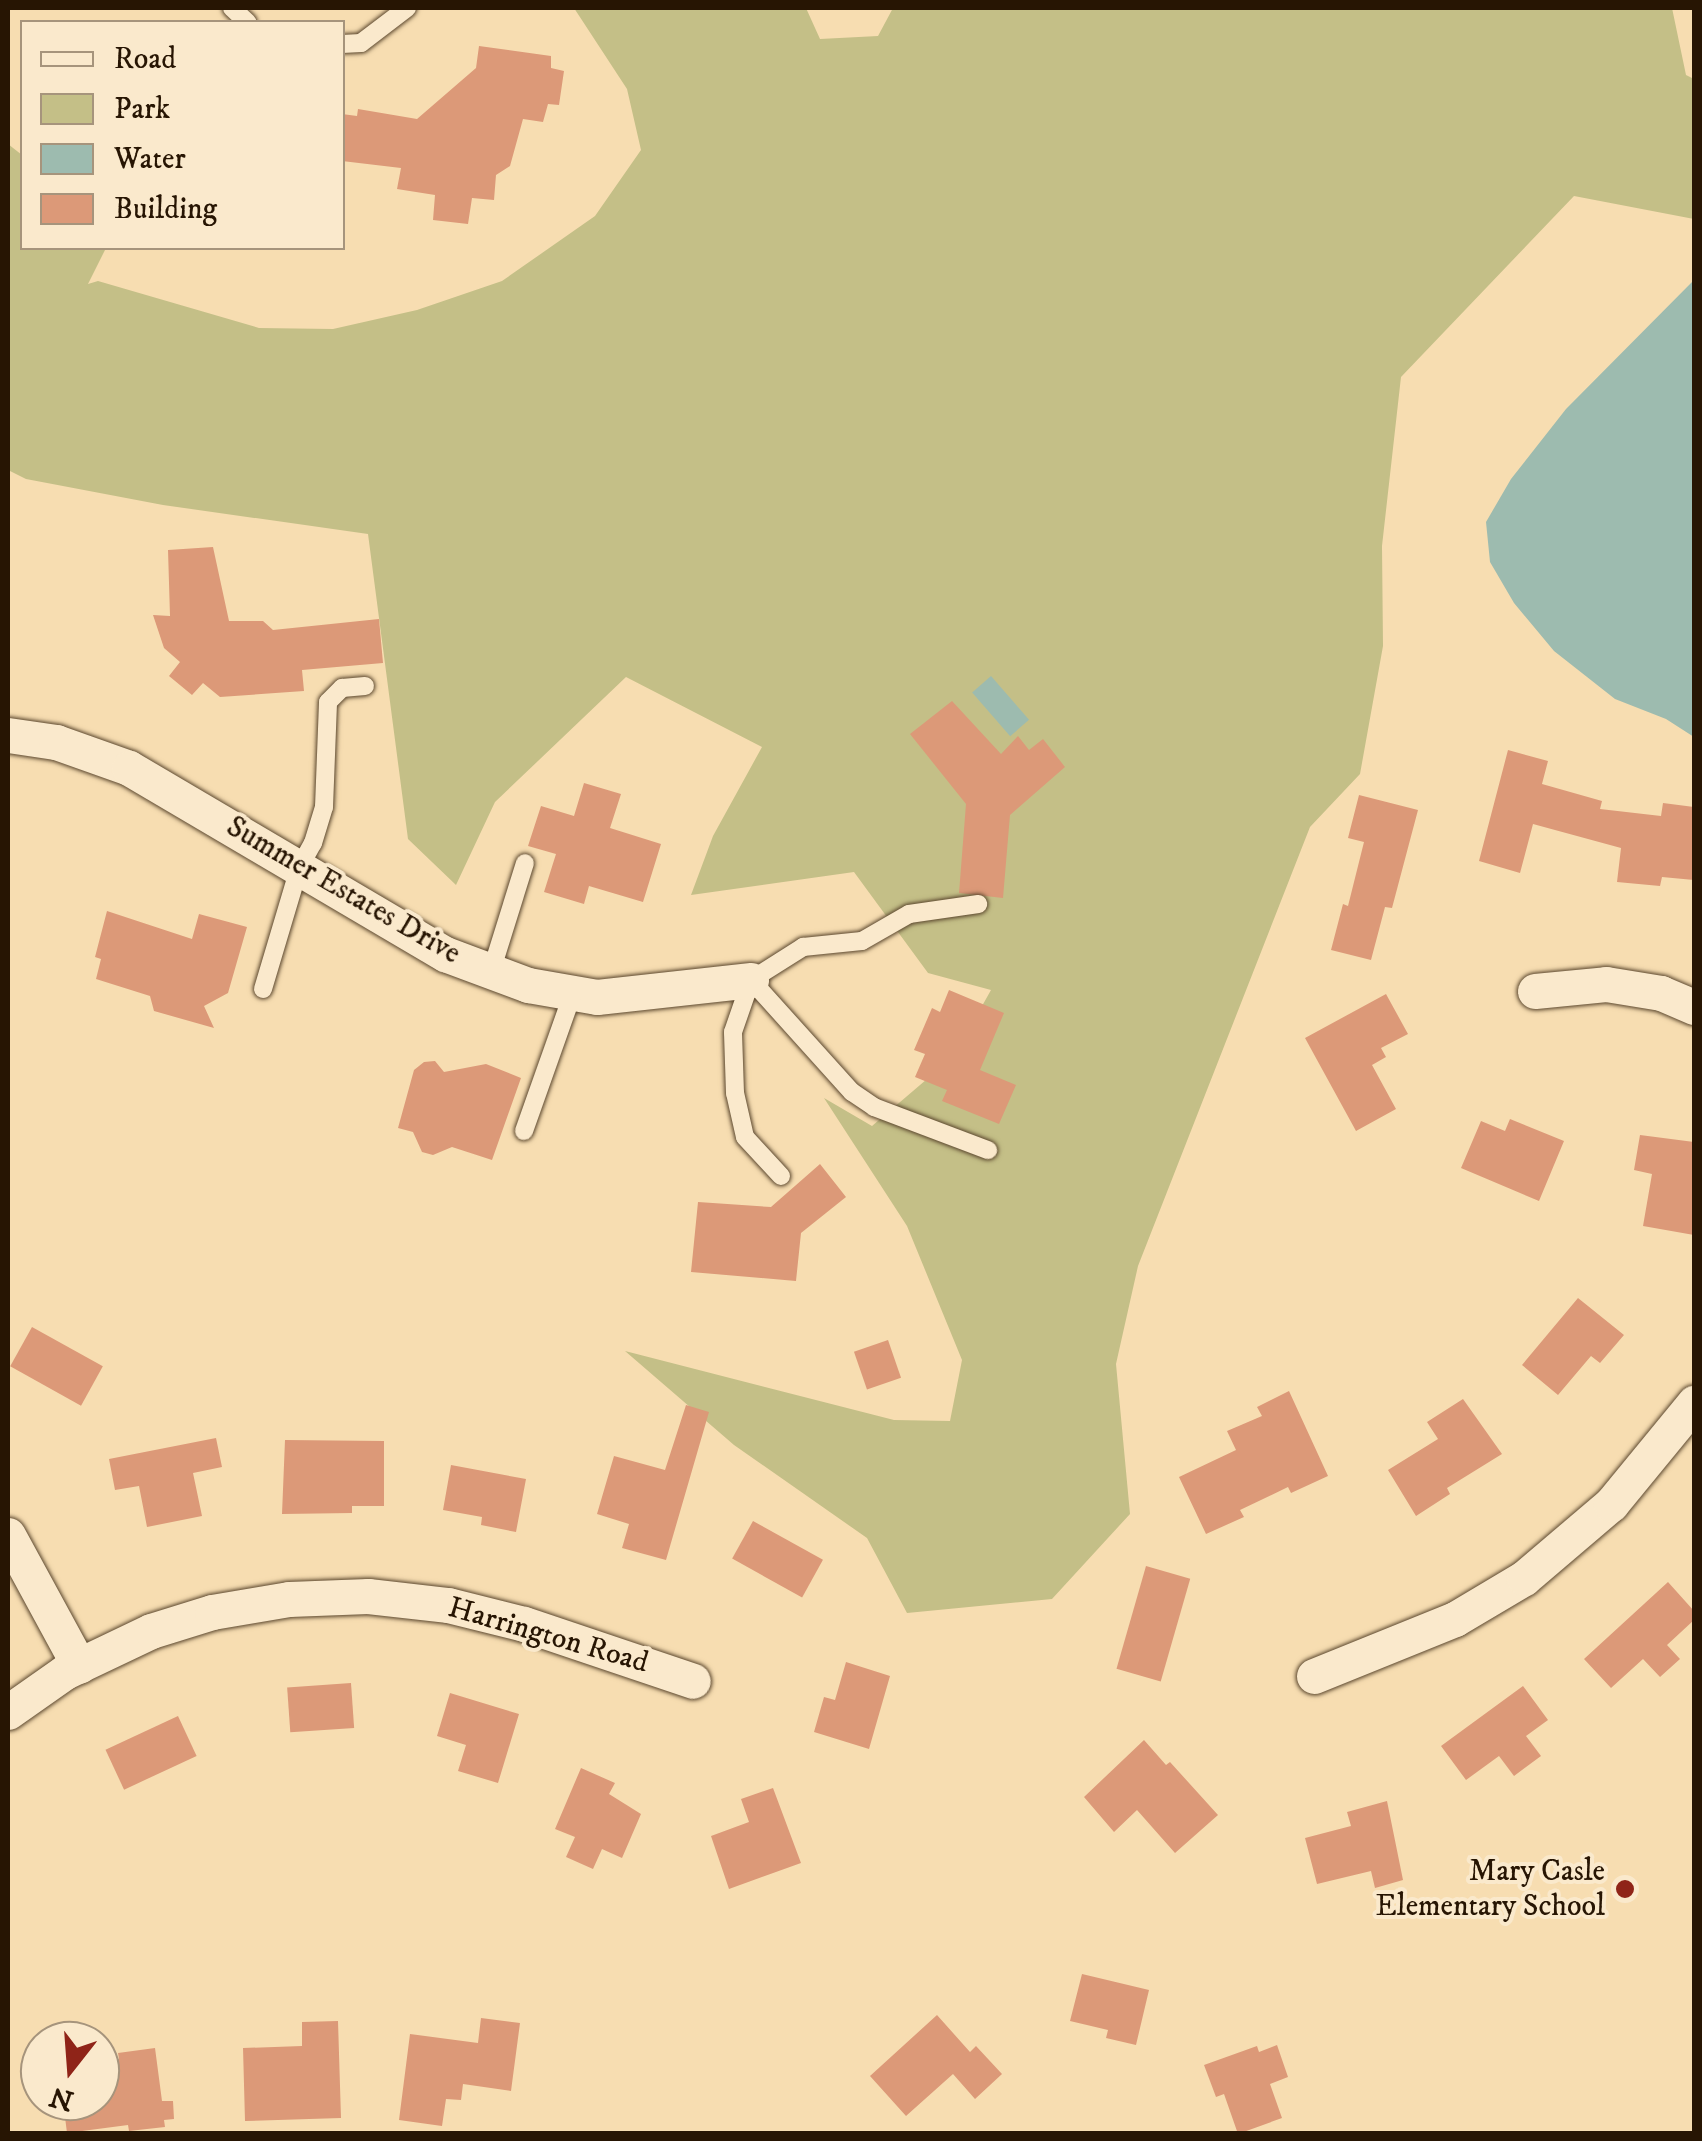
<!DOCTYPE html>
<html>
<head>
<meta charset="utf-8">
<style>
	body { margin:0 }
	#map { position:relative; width:1702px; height:2141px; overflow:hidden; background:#f7ddb1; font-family:"IM FELL DW Pica",serif }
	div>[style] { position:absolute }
	.green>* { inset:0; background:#c4bf87 }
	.water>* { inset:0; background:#9dbbaf; transform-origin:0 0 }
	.building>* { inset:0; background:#dc9978; transform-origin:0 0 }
	.roads { filter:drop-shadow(0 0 2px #5b472e) drop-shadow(0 0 2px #5b472e) }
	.lane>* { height:18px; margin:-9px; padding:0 9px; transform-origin:9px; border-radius:9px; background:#fae9cc }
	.street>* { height:35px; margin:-17.5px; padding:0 17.5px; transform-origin:17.5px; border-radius:17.5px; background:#fae9cc }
	.dots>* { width:28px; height:28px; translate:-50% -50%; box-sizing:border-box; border:5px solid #fae9cc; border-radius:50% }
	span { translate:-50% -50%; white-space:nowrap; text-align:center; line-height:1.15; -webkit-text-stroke:8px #fae9cc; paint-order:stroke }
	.street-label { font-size:30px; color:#271503 }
	.poi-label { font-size:30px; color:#271503 }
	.right { translate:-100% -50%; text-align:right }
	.frame { position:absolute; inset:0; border:10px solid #271503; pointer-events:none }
	.legend { position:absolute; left:20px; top:20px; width:325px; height:230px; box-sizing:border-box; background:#fae9cc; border:2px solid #a6947c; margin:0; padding:12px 18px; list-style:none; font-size:30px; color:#271503 }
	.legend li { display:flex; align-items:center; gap:20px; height:50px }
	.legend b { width:50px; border:2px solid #a6947c }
	.north { position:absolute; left:20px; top:2021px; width:100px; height:100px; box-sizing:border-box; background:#fae9cc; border:2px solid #a6947c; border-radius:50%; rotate:197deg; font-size:28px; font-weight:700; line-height:40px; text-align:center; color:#271503 }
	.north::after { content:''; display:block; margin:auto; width:35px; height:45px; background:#8f2418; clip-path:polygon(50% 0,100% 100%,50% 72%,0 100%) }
</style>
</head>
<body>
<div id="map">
	<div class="green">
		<div style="clip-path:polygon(574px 8px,806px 8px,820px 39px,878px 36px,893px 8px,1672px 8px,1686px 75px,1694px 79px,1694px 219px,1574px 196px,1401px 377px,1382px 546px,1383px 646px,1360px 774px,1310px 827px,1138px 1266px,1116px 1364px,1130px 1514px,1052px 1599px,907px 1613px,867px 1538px,734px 1445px,625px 1351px,894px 1420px,950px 1421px,962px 1360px,907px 1226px,824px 1098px,872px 1126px,954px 1056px,991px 990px,928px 973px,854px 872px,691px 895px,713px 836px,762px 747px,626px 677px,495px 802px,456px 885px,408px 839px,368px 534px,163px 505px,26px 479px,8px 470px,8px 144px,22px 155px,22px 248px,106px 248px,88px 284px,98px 281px,259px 328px,333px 329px,417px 310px,502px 281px,595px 216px,641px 150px,627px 89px)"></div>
	</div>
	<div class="water">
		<div style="clip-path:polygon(1694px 280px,1694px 737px,1666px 719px,1615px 699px,1554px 651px,1514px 603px,1490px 562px,1486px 522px,1511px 479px,1566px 409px)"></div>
		<div style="left:991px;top:676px;width:58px;height:25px;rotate:49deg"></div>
	</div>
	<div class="building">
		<div style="clip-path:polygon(479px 46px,551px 56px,551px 68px,564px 71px,559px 105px,548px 104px,543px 122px,523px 119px,510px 166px,496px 175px,494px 200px,472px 198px,468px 224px,433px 220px,435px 195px,397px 189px,401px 168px,342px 161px,342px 114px,357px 116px,358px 109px,417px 119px,476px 68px)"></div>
		<div style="clip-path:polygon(213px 547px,229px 621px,263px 621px,273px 630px,379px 619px,383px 663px,302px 670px,304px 691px,220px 697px,203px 683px,192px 695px,169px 676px,180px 662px,164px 648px,153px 615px,170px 616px,168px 550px)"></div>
		<div style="clip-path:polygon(952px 701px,1001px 754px,1018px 736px,1029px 750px,1043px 739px,1065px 767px,1010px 815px,1003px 898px,959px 893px,966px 804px,910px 734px)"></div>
		<div style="clip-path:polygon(1508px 750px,1548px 761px,1542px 784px,1602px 801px,1600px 809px,1661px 816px,1663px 803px,1694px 807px,1694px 880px,1662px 877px,1660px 886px,1617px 882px,1621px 848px,1533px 824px,1520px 873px,1479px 861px)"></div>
		<div style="clip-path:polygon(584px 783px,621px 794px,610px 828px,661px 844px,643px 902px,589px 886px,584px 904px,544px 892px,556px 854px,528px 846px,541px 806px,574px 816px)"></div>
		<div style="clip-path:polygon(1359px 795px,1418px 810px,1392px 908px,1385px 907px,1371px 960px,1331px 950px,1343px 904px,1348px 906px,1364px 842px,1348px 838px)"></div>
		<div style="clip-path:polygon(107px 911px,192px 939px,199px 914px,247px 927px,228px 993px,204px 1006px,214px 1028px,154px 1011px,150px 996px,96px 979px,101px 959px,95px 957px)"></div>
		<div style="clip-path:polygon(949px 990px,1004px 1013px,980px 1070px,1016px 1085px,999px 1124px,942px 1101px,947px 1090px,915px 1077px,925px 1054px,914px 1050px,932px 1008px,940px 1012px)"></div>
		<div style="clip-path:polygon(1386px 994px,1408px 1034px,1381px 1048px,1386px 1057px,1372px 1065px,1396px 1109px,1356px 1131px,1305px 1038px)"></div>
		<div style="clip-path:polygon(435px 1061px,444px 1072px,486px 1064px,521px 1078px,492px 1160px,452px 1147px,433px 1155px,422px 1152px,413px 1132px,398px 1128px,414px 1070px,424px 1062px)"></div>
		<div style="clip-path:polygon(1510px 1119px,1564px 1141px,1539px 1201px,1461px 1168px,1481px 1121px,1505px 1131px)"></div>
		<div style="clip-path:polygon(1640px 1135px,1694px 1142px,1694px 1235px,1643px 1226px,1652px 1174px,1634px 1170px)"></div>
		<div style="clip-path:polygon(820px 1164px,846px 1197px,801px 1233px,796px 1281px,691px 1272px,698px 1202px,771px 1207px)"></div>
		<div style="clip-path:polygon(1578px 1298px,1624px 1335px,1600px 1363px,1591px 1356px,1558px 1395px,1522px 1365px)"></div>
		<div style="left:32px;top:1327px;width:81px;height:45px;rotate:29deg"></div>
		<div style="left:888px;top:1340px;width:40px;height:36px;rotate:71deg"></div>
		<div style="clip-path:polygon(1289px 1391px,1328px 1476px,1291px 1493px,1288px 1487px,1240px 1510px,1244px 1517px,1206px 1534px,1179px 1477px,1236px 1450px,1227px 1431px,1262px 1416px,1257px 1407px)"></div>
		<div style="clip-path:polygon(1463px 1399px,1502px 1454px,1447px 1488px,1450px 1494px,1416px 1516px,1388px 1470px,1438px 1439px,1427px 1422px)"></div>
		<div style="clip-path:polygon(686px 1405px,709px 1412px,666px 1560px,622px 1548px,629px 1524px,597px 1514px,614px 1456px,665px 1470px)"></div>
		<div style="clip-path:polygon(216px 1438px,222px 1467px,193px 1473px,202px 1516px,147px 1527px,139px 1486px,115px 1490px,109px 1459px)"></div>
		<div style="clip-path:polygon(285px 1440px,384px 1441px,384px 1506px,352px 1506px,352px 1513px,282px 1514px)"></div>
		<div style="clip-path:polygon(451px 1465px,526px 1479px,516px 1532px,481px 1525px,482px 1517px,443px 1510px)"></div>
		<div style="left:753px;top:1521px;width:80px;height:43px;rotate:29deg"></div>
		<div style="left:1146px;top:1566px;width:46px;height:107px;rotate:16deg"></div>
		<div style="clip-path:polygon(1668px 1582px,1694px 1611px,1694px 1620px,1667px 1645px,1680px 1659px,1660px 1677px,1643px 1659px,1611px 1688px,1584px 1659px)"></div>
		<div style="clip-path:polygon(846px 1662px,890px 1676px,869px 1749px,814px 1732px,824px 1697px,835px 1700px)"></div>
		<div style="left:351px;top:1683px;width:45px;height:64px;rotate:86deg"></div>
		<div style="clip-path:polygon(1523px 1686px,1548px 1720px,1526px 1736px,1541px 1756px,1514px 1776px,1499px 1756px,1466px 1780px,1441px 1746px)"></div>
		<div style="clip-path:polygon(450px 1693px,519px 1714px,498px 1783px,458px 1771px,466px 1745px,437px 1736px)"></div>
		<div style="left:178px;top:1716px;width:44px;height:80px;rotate:65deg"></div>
		<div style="clip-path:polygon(1144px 1740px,1166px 1765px,1170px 1762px,1218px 1815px,1175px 1853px,1137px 1810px,1114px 1832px,1084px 1797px)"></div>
		<div style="clip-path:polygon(581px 1768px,615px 1783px,609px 1794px,641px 1814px,622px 1858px,602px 1849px,593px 1869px,566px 1857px,575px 1837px,555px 1829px)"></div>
		<div style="clip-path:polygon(773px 1788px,801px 1863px,729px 1889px,711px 1836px,749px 1822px,741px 1799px)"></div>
		<div style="clip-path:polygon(1387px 1801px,1403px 1880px,1375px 1888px,1371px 1871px,1317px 1884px,1305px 1838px,1351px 1826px,1347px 1812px)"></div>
		<div style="clip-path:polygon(1082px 1974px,1149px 1990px,1136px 2045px,1106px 2038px,1108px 2030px,1070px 2021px)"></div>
		<div style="clip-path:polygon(937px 2015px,970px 2052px,976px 2046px,1002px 2074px,975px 2099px,953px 2074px,906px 2116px,870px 2076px)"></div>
		<div style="clip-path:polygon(481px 2018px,520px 2023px,511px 2091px,463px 2084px,461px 2100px,446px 2099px,442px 2126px,399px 2120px,410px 2034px,478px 2043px)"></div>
		<div style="clip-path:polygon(338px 2021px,341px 2118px,245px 2121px,243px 2048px,302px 2046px,302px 2022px)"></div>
		<div style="clip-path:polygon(1277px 2045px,1288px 2077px,1270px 2084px,1282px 2118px,1238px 2134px,1224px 2094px,1216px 2097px,1204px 2065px,1257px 2046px,1259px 2052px)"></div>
		<div style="clip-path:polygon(155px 2048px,162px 2101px,173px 2101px,174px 2119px,164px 2120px,165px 2127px,129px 2131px,128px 2125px,67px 2133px,63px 2101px,100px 2101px,100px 2062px,119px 2059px,118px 2053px)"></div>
	</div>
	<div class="roads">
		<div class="lane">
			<div style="left:232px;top:8px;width:21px;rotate:43deg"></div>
			<div style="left:342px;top:44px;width:19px;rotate:-3deg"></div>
			<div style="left:361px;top:43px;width:58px;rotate:-37.3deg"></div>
			<div style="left:491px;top:972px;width:114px;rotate:-72.7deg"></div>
			<div style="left:751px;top:980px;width:151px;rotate:48deg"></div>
			<div style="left:852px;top:1092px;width:27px;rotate:34deg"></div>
			<div style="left:874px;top:1107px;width:122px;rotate:20.7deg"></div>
			<div style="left:263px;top:989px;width:126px;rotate:-73.4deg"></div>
			<div style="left:299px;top:868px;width:29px;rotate:-61deg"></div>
			<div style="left:313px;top:843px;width:38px;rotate:-73deg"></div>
			<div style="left:324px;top:807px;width:105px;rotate:-87.8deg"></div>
			<div style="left:328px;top:702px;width:20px;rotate:-45deg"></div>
			<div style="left:342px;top:688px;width:23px;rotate:-5deg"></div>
			<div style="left:524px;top:1131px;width:146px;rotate:-70.5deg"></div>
			<div style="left:781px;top:1176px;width:53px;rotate:-132.7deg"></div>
			<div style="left:745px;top:1137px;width:45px;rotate:-102.8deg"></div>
			<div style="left:735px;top:1093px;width:61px;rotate:-91.9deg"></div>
			<div style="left:733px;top:1032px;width:55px;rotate:-70.9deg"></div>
			<div style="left:751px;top:980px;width:62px;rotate:-32.4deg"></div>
			<div style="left:803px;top:947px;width:59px;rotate:-5.8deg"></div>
			<div style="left:862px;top:941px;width:54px;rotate:-29.9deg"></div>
			<div style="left:909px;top:914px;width:70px;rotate:-8.2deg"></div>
		</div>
		<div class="street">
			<div style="left:8px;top:735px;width:49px;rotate:8.3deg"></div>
			<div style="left:56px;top:742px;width:77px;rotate:19.6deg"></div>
			<div style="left:129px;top:768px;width:367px;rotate:30.5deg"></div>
			<div style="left:445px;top:954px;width:89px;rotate:20.5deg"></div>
			<div style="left:528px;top:985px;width:70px;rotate:9.9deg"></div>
			<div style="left:597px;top:997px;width:155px;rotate:-6.3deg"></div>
			<div style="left:1535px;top:991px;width:71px;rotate:-5.6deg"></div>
			<div style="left:1606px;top:984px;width:56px;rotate:9.3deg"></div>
			<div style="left:1661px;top:993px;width:36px;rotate:23deg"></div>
			<div style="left:8px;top:1535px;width:149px;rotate:61.5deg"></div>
			<div style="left:1314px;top:1676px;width:152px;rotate:-22deg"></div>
			<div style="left:1455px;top:1619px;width:80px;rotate:-30.7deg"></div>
			<div style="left:1524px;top:1578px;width:114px;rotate:-40.4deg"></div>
			<div style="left:1611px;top:1504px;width:131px;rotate:-50.6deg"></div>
			<div style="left:8px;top:1712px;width:70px;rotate:-35.1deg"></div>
			<div style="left:65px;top:1672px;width:95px;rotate:-25.5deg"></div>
			<div style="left:151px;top:1631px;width:64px;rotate:-17.3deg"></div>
			<div style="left:212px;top:1612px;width:78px;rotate:-9.6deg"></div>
			<div style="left:289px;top:1599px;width:79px;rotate:-2.2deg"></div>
			<div style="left:368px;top:1596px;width:81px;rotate:6.4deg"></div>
			<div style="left:448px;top:1605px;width:78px;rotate:14deg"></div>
			<div style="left:524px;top:1624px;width:178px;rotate:18.6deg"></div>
		</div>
	</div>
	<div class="dots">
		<div style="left:1625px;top:1889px;background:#8f2418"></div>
	</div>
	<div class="street-label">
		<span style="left:343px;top:891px;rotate:30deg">Summer Estates Drive</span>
		<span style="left:548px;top:1636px;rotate:16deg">Harrington Road</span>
	</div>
	<div class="poi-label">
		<span class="right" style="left:1605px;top:1889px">Mary Casle<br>Elementary School</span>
	</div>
	<div class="frame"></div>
	<ul class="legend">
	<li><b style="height:12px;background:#fae9cc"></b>Road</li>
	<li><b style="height:28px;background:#c4bf87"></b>Park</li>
	<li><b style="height:28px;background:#9dbbaf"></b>Water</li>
	<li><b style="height:28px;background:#dc9978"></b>Building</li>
	</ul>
	<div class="north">N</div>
</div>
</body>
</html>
